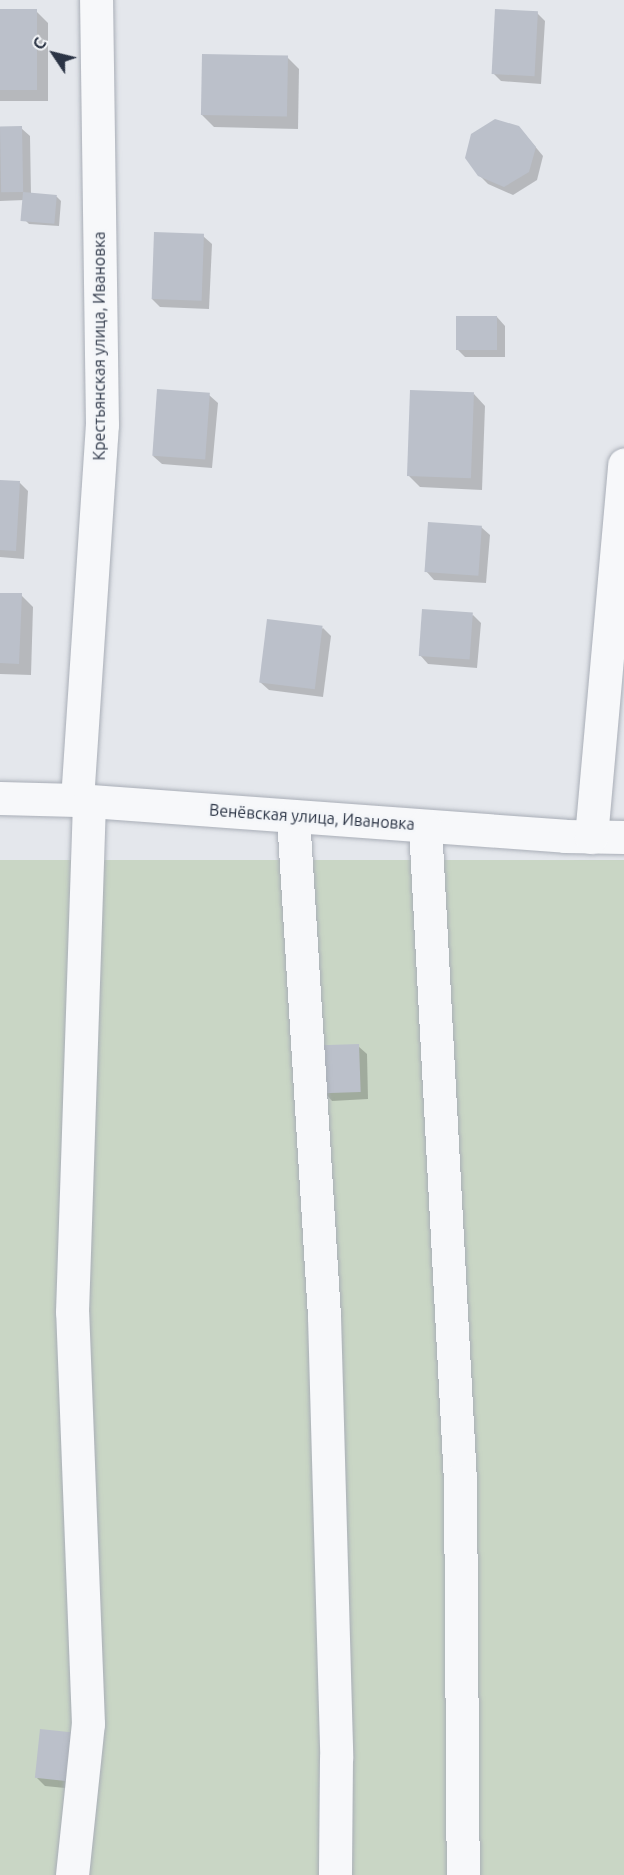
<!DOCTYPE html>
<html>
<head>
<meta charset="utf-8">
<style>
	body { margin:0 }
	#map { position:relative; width:624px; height:1875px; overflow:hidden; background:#e4e7ec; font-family:Ubuntu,sans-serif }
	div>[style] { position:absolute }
	.green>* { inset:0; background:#c9d6c5; transform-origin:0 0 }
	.shadow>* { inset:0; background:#0003 }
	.building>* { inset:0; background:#bbc0ca; transform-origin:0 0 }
	.roads { filter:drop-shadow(0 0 2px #a9aeb7) drop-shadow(0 0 2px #a9aeb7) }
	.minor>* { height:33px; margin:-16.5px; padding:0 16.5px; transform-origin:16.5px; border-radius:16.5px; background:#f7f8fa }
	span { translate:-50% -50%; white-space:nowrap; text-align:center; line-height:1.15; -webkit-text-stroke:5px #f4f6f9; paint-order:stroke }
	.street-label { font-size:16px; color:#2b3445 }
	.north { position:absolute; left:24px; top:24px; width:60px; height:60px; -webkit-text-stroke:4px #f4f6f9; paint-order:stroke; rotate:305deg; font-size:16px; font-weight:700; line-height:24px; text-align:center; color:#2b3445 }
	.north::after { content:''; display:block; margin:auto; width:21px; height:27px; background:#2b3445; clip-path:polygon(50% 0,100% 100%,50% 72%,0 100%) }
</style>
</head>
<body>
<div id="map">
	<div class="green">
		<div style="left:624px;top:860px;width:1015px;height:624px;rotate:90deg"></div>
	</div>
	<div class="shadow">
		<div style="clip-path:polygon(0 11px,36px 11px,48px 23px,48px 101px,0 101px)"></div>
		<div style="clip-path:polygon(537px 13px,545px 21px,541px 84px,501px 81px,493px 73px)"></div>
		<div style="clip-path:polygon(287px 57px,299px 69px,298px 129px,214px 127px,202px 115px)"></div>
		<div style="clip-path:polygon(519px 127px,543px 156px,537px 180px,513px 195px,488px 184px,479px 175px)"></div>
		<div style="clip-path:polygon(0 128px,21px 128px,30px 136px,31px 194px,57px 197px,61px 201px,59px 226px,29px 224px,25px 220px,25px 200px,0 201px)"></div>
		<div style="clip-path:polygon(203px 236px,212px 244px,209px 309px,160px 307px,152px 299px)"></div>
		<div style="clip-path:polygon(497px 317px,505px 326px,505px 357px,465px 357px,457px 349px)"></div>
		<div style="clip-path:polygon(474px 394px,485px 406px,482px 490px,420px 487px,408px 475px)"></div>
		<div style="clip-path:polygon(209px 395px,218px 403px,212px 468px,162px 464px,153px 456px)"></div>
		<div style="clip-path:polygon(0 482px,20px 483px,28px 491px,24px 559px,0 557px)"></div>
		<div style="clip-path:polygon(481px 527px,490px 535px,486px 583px,434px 580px,426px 571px)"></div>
		<div style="clip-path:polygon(0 594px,21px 595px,33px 607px,31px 675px,0 674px)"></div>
		<div style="clip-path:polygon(473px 615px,481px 623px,477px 668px,428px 664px,420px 655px)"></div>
		<div style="clip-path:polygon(323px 628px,331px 636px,323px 697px,269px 690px,260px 682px)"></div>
		<div style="clip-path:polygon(358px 1046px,367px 1054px,368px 1099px,332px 1101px,324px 1092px)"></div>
		<div style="clip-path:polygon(41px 1731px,75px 1789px,45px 1786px,37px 1778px)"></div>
	</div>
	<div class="building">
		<div style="left:0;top:9px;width:37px;height:81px"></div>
		<div style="left:495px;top:9px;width:43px;height:65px;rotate:3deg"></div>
		<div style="left:202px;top:54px;width:86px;height:61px;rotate:1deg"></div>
		<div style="clip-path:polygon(495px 119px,519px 126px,536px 147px,529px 172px,504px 187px,478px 176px,465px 158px,471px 134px)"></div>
		<div style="left:22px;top:126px;width:66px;height:22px;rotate:89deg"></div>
		<div style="left:23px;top:192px;width:34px;height:29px;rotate:5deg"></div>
		<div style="left:154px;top:232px;width:50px;height:67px;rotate:2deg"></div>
		<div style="left:456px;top:316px;width:41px;height:34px"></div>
		<div style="left:157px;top:389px;width:53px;height:67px;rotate:4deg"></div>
		<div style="left:410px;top:390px;width:64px;height:86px;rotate:2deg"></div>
		<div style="clip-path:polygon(0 480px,20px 481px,16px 551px,0 550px)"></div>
		<div style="left:428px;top:522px;width:54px;height:50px;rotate:4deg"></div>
		<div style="clip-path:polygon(0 593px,22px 593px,19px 664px,0 663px)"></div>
		<div style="left:422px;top:609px;width:51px;height:47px;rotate:4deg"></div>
		<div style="left:267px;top:619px;width:56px;height:64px;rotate:7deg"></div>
		<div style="left:359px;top:1044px;width:48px;height:38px;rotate:88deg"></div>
		<div style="left:40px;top:1729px;width:31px;height:49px;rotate:6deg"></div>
	</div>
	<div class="roads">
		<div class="minor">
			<div style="left:0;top:798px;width:77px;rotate:1.5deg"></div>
			<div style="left:77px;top:800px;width:489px;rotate:4.2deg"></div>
			<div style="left:565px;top:836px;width:59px;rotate:1deg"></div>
			<div style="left:77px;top:800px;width:376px;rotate:-86.2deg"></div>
			<div style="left:102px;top:425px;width:425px;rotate:-90.8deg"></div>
			<div style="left:293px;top:816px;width:501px;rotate:86.45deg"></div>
			<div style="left:324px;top:1316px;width:442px;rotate:88.4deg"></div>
			<div style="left:336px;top:1758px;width:117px;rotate:90.5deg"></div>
			<div style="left:425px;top:826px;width:655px;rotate:86.94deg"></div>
			<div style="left:460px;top:1480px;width:395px;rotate:89.6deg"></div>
			<div style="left:591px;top:837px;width:374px;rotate:-84.9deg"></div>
			<div style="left:72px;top:1875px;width:152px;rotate:-84deg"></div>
			<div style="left:88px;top:1724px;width:412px;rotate:-92.2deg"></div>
			<div style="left:72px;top:1312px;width:511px;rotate:-88.09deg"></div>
		</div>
	</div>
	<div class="street-label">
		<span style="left:99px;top:346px;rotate:-90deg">Крестьянская улица, Ивановка</span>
		<span style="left:312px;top:817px;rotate:4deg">Венёвская улица, Ивановка</span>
	</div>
	<div class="north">С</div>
</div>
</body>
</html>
